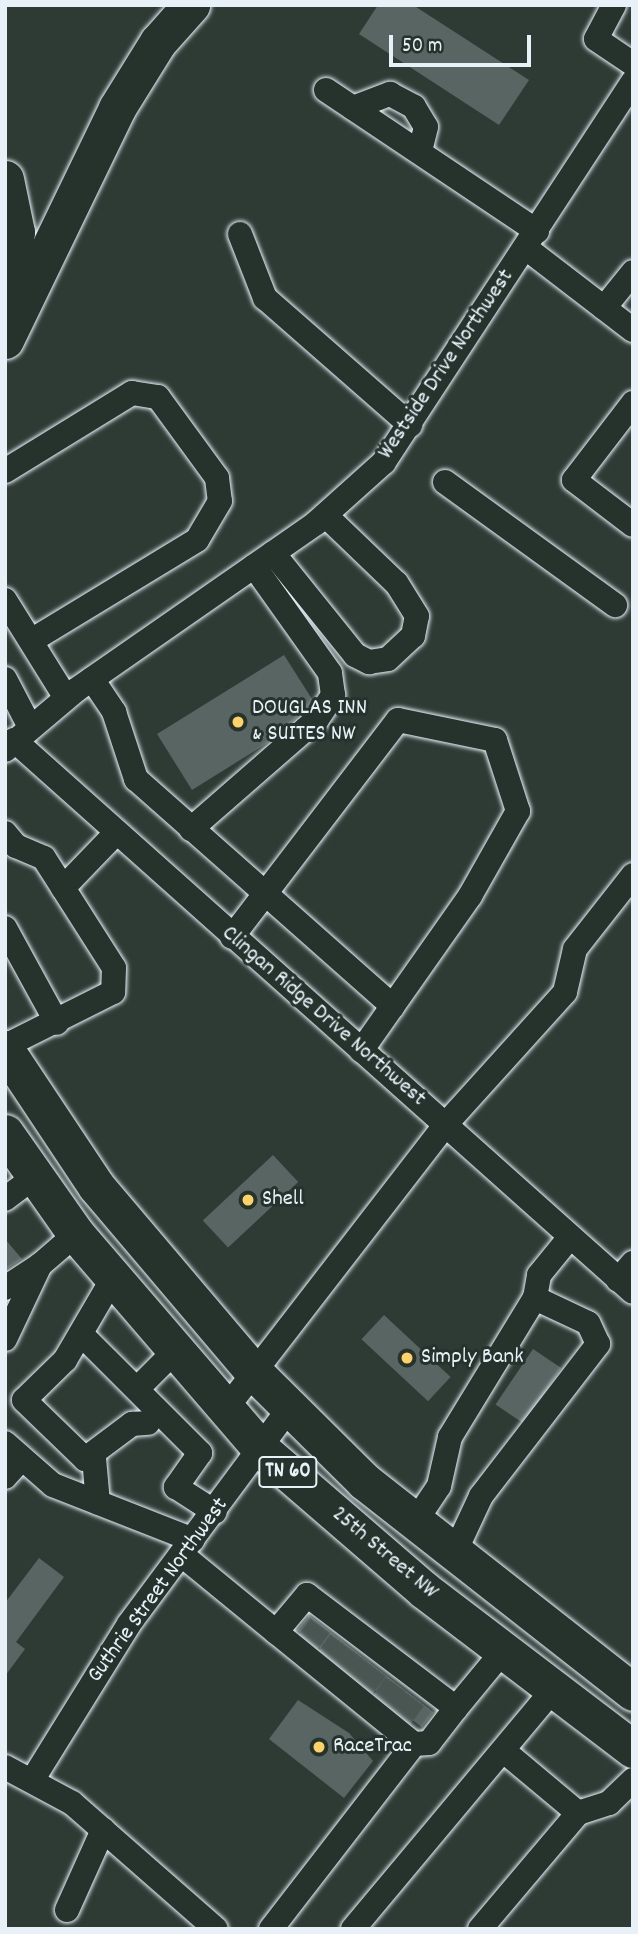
<!DOCTYPE html>
<html>
<head>
<meta charset="utf-8">
<style>
	body { margin:0 }
	#map { position:relative; width:638px; height:1934px; overflow:hidden; background:#2e3b35; font-family:Dekko,sans-serif }
	div>[style] { position:absolute }
	.building>* { inset:0; background:#596563; transform-origin:0 0 }
	.minor-tunnel>* { height:24px; margin-top:-12px; transform-origin:0; background:repeating-linear-gradient(90deg,#4a5652 0 24px,transparent 0 36px) }
	.roads { filter:drop-shadow(0 0 2px #e8f1f8) drop-shadow(0 0 2px #e8f1f8) }
	.minor>* { height:24px; margin:-12px; padding:0 12px; transform-origin:12px; border-radius:12px; background:#26332d }
	.highway>* { height:37px; margin:-18.5px; padding:0 18.5px; transform-origin:18.5px; border-radius:18.5px; background:#26332d }
	.dots>* { width:19px; height:19px; translate:-50% -50%; box-sizing:border-box; border:4px solid #26332d; border-radius:50% }
	span { translate:-50% -50%; white-space:nowrap; text-align:center; line-height:1.15; -webkit-text-stroke:6px #26332d; paint-order:stroke }
	.shield-label span { padding:2px 5px; background:#26332d; border:2px solid; border-radius:5px; -webkit-text-stroke-width:0 }
	.shield-label { font-size:21px; color:#e8f1f8; font-weight:700 }
	.street-label { font-size:23px; color:#e8f1f8 }
	.poi-label { font-size:23px; color:#e8f1f8 }
	.left { translate:0 -50%; text-align:left }
	.frame { position:absolute; inset:0; border:7px solid #e8f1f8; pointer-events:none }
	.scale { position:absolute; left:389px; top:35px; width:142px; height:32px; box-sizing:border-box; border:4px solid #e8f1f8; border-top:0; padding-left:9px; font-size:21px; line-height:24px; white-space:nowrap; color:#e8f1f8; -webkit-text-stroke:5px #26332d; paint-order:stroke }
</style>
</head>
<body>
<div id="map">
	<div class="building">
		<div style="clip-path:polygon(378px 5px,413px 5px,529px 80px,499px 125px,359px 34px)"></div>
		<div style="clip-path:polygon(284px 655px,312px 699px,306px 709px,269px 742px,192px 790px,157px 734px)"></div>
		<div style="left:273px;top:1155px;width:37px;height:96px;rotate:47deg"></div>
		<div style="clip-path:polygon(5px 1239px,22px 1259px,5px 1270px)"></div>
		<div style="left:384px;top:1315px;width:91px;height:33px;rotate:43deg"></div>
		<div style="left:533px;top:1349px;width:34px;height:67px;rotate:34deg"></div>
		<div style="clip-path:polygon(39px 1558px,64px 1577px,16px 1642px,25px 1649px,5px 1676px,5px 1603px)"></div>
		<div style="left:309px;top:1615px;width:158px;height:19px;rotate:38deg"></div>
		<div style="clip-path:polygon(298px 1700px,349px 1733px,373px 1761px,344px 1798px,269px 1739px)"></div>
	</div>
	<div class="minor-tunnel">
		<div style="left:306px;top:1645px;width:26px;rotate:-54deg"></div>
		<div style="left:326px;top:1661px;width:26px;rotate:-54deg"></div>
		<div style="left:345px;top:1675px;width:25px;rotate:-53deg"></div>
		<div style="left:362px;top:1688px;width:25px;rotate:-53deg"></div>
		<div style="left:382px;top:1704px;width:25px;rotate:-56deg"></div>
		<div style="left:400px;top:1718px;width:25px;rotate:-53deg"></div>
	</div>
	<div class="roads">
		<div class="minor">
			<div style="left:614px;top:5px;width:38px;rotate:118deg"></div>
			<div style="left:596px;top:39px;width:45px;rotate:34deg"></div>
			<div style="left:326px;top:90px;width:254px;rotate:33.8deg"></div>
			<div style="left:353px;top:108px;width:40px;rotate:-21deg"></div>
			<div style="left:390px;top:94px;width:27px;rotate:28deg"></div>
			<div style="left:414px;top:107px;width:23px;rotate:59deg"></div>
			<div style="left:426px;top:127px;width:25px;rotate:104deg"></div>
			<div style="left:240px;top:234px;width:69px;rotate:68.7deg"></div>
			<div style="left:265px;top:298px;width:193px;rotate:41.2deg"></div>
			<div style="left:526px;top:248px;width:135px;rotate:37.5deg"></div>
			<div style="left:604px;top:308px;width:46px;rotate:-51.1deg"></div>
			<div style="left:633px;top:403px;width:97px;rotate:127.5deg"></div>
			<div style="left:574px;top:480px;width:74px;rotate:37.3deg"></div>
			<div style="left:5px;top:471px;width:149px;rotate:-31.6deg"></div>
			<div style="left:132px;top:393px;width:26px;rotate:9deg"></div>
			<div style="left:158px;top:397px;width:100px;rotate:53.9deg"></div>
			<div style="left:217px;top:478px;width:23px;rotate:83deg"></div>
			<div style="left:220px;top:501px;width:45px;rotate:120.5deg"></div>
			<div style="left:197px;top:540px;width:194px;rotate:148.7deg"></div>
			<div style="left:445px;top:482px;width:210px;rotate:35.9deg"></div>
			<div style="left:273px;top:553px;width:131px;rotate:51.2deg"></div>
			<div style="left:355px;top:655px;width:16px;rotate:27deg"></div>
			<div style="left:369px;top:662px;width:19px;rotate:-9deg"></div>
			<div style="left:388px;top:659px;width:34px;rotate:-43deg"></div>
			<div style="left:413px;top:636px;width:20px;rotate:-79deg"></div>
			<div style="left:417px;top:616px;width:39px;rotate:-122deg"></div>
			<div style="left:396px;top:583px;width:98px;rotate:-136.2deg"></div>
			<div style="left:5px;top:600px;width:115px;rotate:58.1deg"></div>
			<div style="left:5px;top:679px;width:54px;rotate:62.5deg"></div>
			<div style="left:92px;top:679px;width:40px;rotate:56deg"></div>
			<div style="left:114px;top:712px;width:71px;rotate:71.8deg"></div>
			<div style="left:136px;top:779px;width:343px;rotate:41.5deg"></div>
			<div style="left:14px;top:740px;width:829px;rotate:41.73deg"></div>
			<div style="left:5px;top:750px;width:93px;rotate:-40.2deg"></div>
			<div style="left:76px;top:690px;width:292px;rotate:-34.8deg"></div>
			<div style="left:316px;top:523px;width:91px;rotate:-41.9deg"></div>
			<div style="left:384px;top:462px;width:455px;rotate:-56.8deg"></div>
			<div style="left:191px;top:829px;width:167px;rotate:-41.1deg"></div>
			<div style="left:317px;top:719px;width:29px;rotate:-56deg"></div>
			<div style="left:333px;top:695px;width:22px;rotate:-98deg"></div>
			<div style="left:330px;top:673px;width:131px;rotate:-125.4deg"></div>
			<div style="left:5px;top:833px;width:17px;rotate:50deg"></div>
			<div style="left:16px;top:846px;width:30px;rotate:23deg"></div>
			<div style="left:44px;top:858px;width:130px;rotate:57.5deg"></div>
			<div style="left:114px;top:968px;width:24px;rotate:92deg"></div>
			<div style="left:113px;top:992px;width:121px;rotate:153.4deg"></div>
			<div style="left:63px;top:888px;width:75px;rotate:-46.1deg"></div>
			<div style="left:5px;top:928px;width:108px;rotate:61.3deg"></div>
			<div style="left:232px;top:937px;width:273px;rotate:-52.6deg"></div>
			<div style="left:398px;top:720px;width:99px;rotate:11.7deg"></div>
			<div style="left:495px;top:740px;width:75px;rotate:72.1deg"></div>
			<div style="left:518px;top:811px;width:98px;rotate:119.5deg"></div>
			<div style="left:470px;top:896px;width:189px;rotate:125.1deg"></div>
			<div style="left:5px;top:1199px;width:39px;rotate:-37deg"></div>
			<div style="left:113px;top:1278px;width:95px;rotate:120.3deg"></div>
			<div style="left:65px;top:1360px;width:57px;rotate:135.7deg"></div>
			<div style="left:24px;top:1400px;width:85px;rotate:44deg"></div>
			<div style="left:85px;top:1459px;width:59px;rotate:-36.7deg"></div>
			<div style="left:132px;top:1424px;width:16px;rotate:-4deg"></div>
			<div style="left:618px;top:1280px;width:23px;rotate:-49deg"></div>
			<div style="left:5px;top:1288px;width:42px;rotate:-33.3deg"></div>
			<div style="left:82px;top:1335px;width:167px;rotate:45deg"></div>
			<div style="left:200px;top:1453px;width:42px;rotate:125.2deg"></div>
			<div style="left:176px;top:1487px;width:46px;rotate:32.7deg"></div>
			<div style="left:5px;top:1339px;width:82px;rotate:-64.7deg"></div>
			<div style="left:40px;top:1265px;width:48px;rotate:-40.7deg"></div>
			<div style="left:137px;top:1389px;width:54px;rotate:-45deg"></div>
			<div style="left:225px;top:1410px;width:360px;rotate:-52.3deg"></div>
			<div style="left:445px;top:1125px;width:179px;rotate:-47.9deg"></div>
			<div style="left:565px;top:992px;width:44px;rotate:-76.9deg"></div>
			<div style="left:575px;top:949px;width:94px;rotate:-51.9deg"></div>
			<div style="left:5px;top:1443px;width:64px;rotate:41.2deg"></div>
			<div style="left:53px;top:1485px;width:150px;rotate:21.4deg"></div>
			<div style="left:94px;top:1458px;width:45px;rotate:84.9deg"></div>
			<div style="left:5px;top:1477px;width:25px;rotate:-48deg"></div>
			<div style="left:415px;top:1522px;width:43px;rotate:-56.3deg"></div>
			<div style="left:439px;top:1486px;width:50px;rotate:-77.3deg"></div>
			<div style="left:450px;top:1437px;width:163px;rotate:-58.6deg"></div>
			<div style="left:535px;top:1298px;width:23px;rotate:-80deg"></div>
			<div style="left:539px;top:1275px;width:49px;rotate:-50.8deg"></div>
			<div style="left:454px;top:1554px;width:64px;rotate:-65deg"></div>
			<div style="left:481px;top:1496px;width:192px;rotate:-52.4deg"></div>
			<div style="left:598px;top:1344px;width:23px;rotate:-115deg"></div>
			<div style="left:588px;top:1323px;width:59px;rotate:-154.7deg"></div>
			<div style="left:182px;top:1555px;width:122px;rotate:39.3deg"></div>
			<div style="left:276px;top:1632px;width:178px;rotate:39.1deg"></div>
			<div style="left:414px;top:1744px;width:15px;rotate:-4deg"></div>
			<div style="left:429px;top:1743px;width:44px;rotate:-52.4deg"></div>
			<div style="left:456px;top:1708px;width:187px;rotate:-142.8deg"></div>
			<div style="left:307px;top:1595px;width:48px;rotate:130deg"></div>
			<div style="left:456px;top:1708px;width:75px;rotate:-50.4deg"></div>
			<div style="left:505px;top:1752px;width:95px;rotate:39.9deg"></div>
			<div style="left:5px;top:1767px;width:76px;rotate:28.2deg"></div>
			<div style="left:72px;top:1803px;width:191px;rotate:41.2deg"></div>
			<div style="left:33px;top:1779px;width:182px;rotate:-58.2deg"></div>
			<div style="left:129px;top:1624px;width:270px;rotate:-53.4deg"></div>
			<div style="left:67px;top:1910px;width:88px;rotate:-65.8deg"></div>
			<div style="left:271px;top:1929px;width:234px;rotate:-52.3deg"></div>
			<div style="left:353px;top:1929px;width:313px;rotate:-50.1deg"></div>
			<div style="left:480px;top:1929px;width:152px;rotate:-49.8deg"></div>
			<div style="left:578px;top:1813px;width:33px;rotate:-18deg"></div>
			<div style="left:609px;top:1803px;width:33px;rotate:-44deg"></div>
		</div>
		<div class="highway">
			<div style="left:5px;top:179px;width:54px;rotate:78.3deg"></div>
			<div style="left:16px;top:232px;width:62px;rotate:100.2deg"></div>
			<div style="left:5px;top:340px;width:258px;rotate:-64.2deg"></div>
			<div style="left:117px;top:108px;width:78px;rotate:-58.2deg"></div>
			<div style="left:158px;top:42px;width:50px;rotate:-48.3deg"></div>
			<div style="left:5px;top:1049px;width:164px;rotate:56.4deg"></div>
			<div style="left:96px;top:1186px;width:244px;rotate:49.7deg"></div>
			<div style="left:254px;top:1372px;width:155px;rotate:44.7deg"></div>
			<div style="left:364px;top:1481px;width:342px;rotate:38.1deg"></div>
			<div style="left:5px;top:1133px;width:123px;rotate:54.9deg"></div>
			<div style="left:76px;top:1234px;width:285px;rotate:49.3deg"></div>
			<div style="left:262px;top:1450px;width:214px;rotate:40.8deg"></div>
			<div style="left:424px;top:1590px;width:263px;rotate:37.3deg"></div>
		</div>
	</div>
	<div class="dots">
		<div style="left:238px;top:722px;background:#ffd166"></div>
		<div style="left:248px;top:1200px;background:#ffd166"></div>
		<div style="left:407px;top:1358px;background:#ffd166"></div>
		<div style="left:319px;top:1747px;background:#ffd166"></div>
	</div>
	<div class="shield-label">
		<span style="left:288px;top:1472px">TN 60</span>
	</div>
	<div class="street-label">
		<span style="left:447px;top:365px;rotate:-56deg">Westside Drive Northwest</span>
		<span style="left:323px;top:1017px;rotate:41deg">Clingan Ridge Drive Northwest</span>
		<span style="left:384px;top:1554px;rotate:40deg">25th Street NW</span>
		<span style="left:159px;top:1591px;rotate:-54deg">Guthrie Street Northwest</span>
	</div>
	<div class="poi-label">
		<span class="left" style="left:252px;top:722px">DOUGLAS INN<br>&amp; SUITES NW</span>
		<span class="left" style="left:262px;top:1200px">Shell</span>
		<span class="left" style="left:421px;top:1358px">Simply Bank</span>
		<span class="left" style="left:333px;top:1747px">RaceTrac</span>
	</div>
	<div class="frame"></div>
	<div class="scale">50 m</div>
</div>
</body>
</html>
